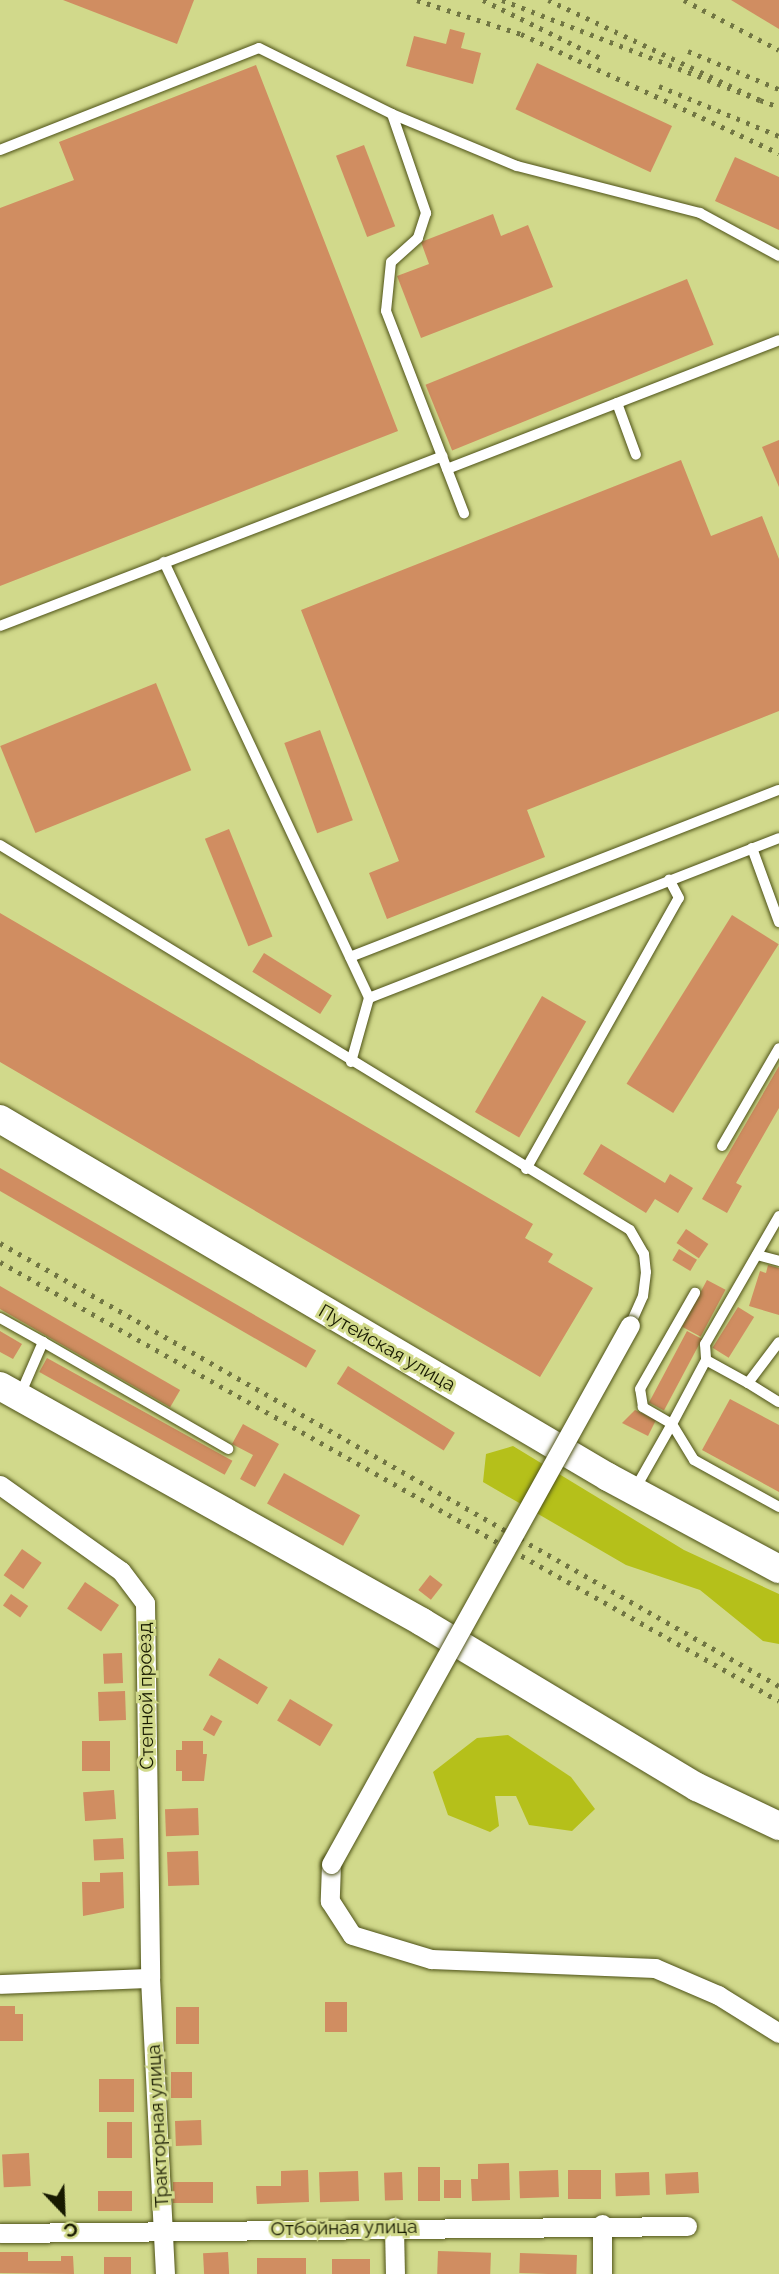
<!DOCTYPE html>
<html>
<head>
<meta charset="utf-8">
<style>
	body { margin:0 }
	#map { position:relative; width:779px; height:2274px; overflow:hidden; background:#d1d98b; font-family:Raleway,sans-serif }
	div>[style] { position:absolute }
	.green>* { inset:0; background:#b5c01a }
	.building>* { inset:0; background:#d08d61; transform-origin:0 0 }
	.roads { filter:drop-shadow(0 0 2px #4e5217) drop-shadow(0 0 2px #4e5217) }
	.service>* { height:10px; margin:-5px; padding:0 5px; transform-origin:5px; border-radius:5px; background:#fff }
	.minor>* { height:19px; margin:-9.5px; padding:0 9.5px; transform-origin:9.5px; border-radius:9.5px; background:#fff }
	.secondary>* { height:28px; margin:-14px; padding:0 14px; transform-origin:14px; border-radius:14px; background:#fff }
	.rail>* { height:5px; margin-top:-2.5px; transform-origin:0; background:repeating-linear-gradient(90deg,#717643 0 3.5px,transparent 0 10.5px) }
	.bridges { filter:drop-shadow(0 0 2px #4e5217) drop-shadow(0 0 2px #4e5217) }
	.minor-bridge>* { height:19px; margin:-9.5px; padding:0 9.5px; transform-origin:9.5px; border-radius:9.5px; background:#fff }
	span { translate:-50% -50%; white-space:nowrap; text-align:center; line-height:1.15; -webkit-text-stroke:6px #d1d98b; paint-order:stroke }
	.street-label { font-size:19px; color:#171900 }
	.north { position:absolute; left:28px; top:2176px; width:70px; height:70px; -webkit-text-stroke:5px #d1d98b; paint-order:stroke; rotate:157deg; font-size:19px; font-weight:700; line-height:28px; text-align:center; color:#171900 }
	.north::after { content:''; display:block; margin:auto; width:24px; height:32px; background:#171900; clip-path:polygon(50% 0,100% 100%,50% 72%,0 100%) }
</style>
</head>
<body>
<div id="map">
	<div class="green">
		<div style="clip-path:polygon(513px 1446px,684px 1550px,779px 1594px,779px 1644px,763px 1641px,700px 1590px,626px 1565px,483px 1482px,486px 1454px)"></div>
		<div style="clip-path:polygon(508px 1735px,571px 1777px,595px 1809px,572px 1831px,529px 1825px,516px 1796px,495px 1796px,499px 1826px,490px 1832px,448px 1815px,433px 1772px,477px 1738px)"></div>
	</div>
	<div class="building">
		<div style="clip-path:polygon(63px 0,194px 0,177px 44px)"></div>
		<div style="clip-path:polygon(731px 0,779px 0,779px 29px)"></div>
		<div style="clip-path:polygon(450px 29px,465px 33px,461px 48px,481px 53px,473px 84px,406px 66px,414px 36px,446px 44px)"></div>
		<div style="left:537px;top:63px;width:149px;height:51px;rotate:25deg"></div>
		<div style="clip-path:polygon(256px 65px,398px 431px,0 586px,0 208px,74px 180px,59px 142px)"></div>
		<div style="left:364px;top:145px;width:87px;height:30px;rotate:69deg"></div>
		<div style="clip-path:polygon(735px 157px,779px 177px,779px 230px,715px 201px)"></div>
		<div style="clip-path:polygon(493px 214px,501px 236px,528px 225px,553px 287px,421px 338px,397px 276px,429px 264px,421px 242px)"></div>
		<div style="left:687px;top:279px;width:71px;height:282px;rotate:68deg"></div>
		<div style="clip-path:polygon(779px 440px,779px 487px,762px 447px)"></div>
		<div style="clip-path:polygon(681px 460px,711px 536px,762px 516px,779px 559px,779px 711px,527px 810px,545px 857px,387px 919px,369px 873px,399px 861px,301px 610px)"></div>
		<div style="left:156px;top:683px;width:94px;height:168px;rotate:68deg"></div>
		<div style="left:320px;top:730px;width:96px;height:38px;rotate:70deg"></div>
		<div style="left:229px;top:829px;width:116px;height:26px;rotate:68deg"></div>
		<div style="clip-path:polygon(0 913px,533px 1224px,525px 1238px,553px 1254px,548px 1262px,593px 1288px,540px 1377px,0 1062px)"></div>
		<div style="left:732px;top:915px;width:55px;height:199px;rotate:32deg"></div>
		<div style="left:264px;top:953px;width:80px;height:22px;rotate:32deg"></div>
		<div style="left:542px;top:996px;width:51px;height:134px;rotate:30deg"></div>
		<div style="clip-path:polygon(779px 1066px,779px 1108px,736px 1183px,742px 1186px,727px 1213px,702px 1199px)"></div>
		<div style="clip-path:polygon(601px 1144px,665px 1183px,670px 1174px,693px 1188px,678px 1213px,655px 1199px,646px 1213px,583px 1174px)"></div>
		<div style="left:0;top:1168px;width:365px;height:20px;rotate:30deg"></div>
		<div style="left:686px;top:1229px;width:27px;height:17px;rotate:34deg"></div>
		<div style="left:679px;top:1249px;width:21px;height:13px;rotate:31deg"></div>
		<div style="clip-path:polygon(768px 1265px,779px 1268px,779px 1315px,749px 1306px,760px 1271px,766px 1273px)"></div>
		<div style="left:707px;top:1280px;width:21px;height:53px;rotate:28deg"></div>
		<div style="left:0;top:1286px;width:208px;height:20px;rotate:30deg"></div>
		<div style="left:738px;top:1307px;width:19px;height:48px;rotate:32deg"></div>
		<div style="clip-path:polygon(0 1331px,22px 1344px,13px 1359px,0 1352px)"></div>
		<div style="left:687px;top:1331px;width:17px;height:81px;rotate:28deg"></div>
		<div style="left:47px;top:1358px;width:212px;height:16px;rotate:29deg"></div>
		<div style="left:348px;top:1366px;width:126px;height:21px;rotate:32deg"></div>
		<div style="clip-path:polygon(730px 1399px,779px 1425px,779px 1492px,702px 1450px)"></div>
		<div style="clip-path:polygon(635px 1410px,656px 1420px,648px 1436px,622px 1423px)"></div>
		<div style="clip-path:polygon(243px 1424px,279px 1444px,255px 1487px,240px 1479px,253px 1455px,232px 1444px)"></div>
		<div style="left:284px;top:1473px;width:87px;height:35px;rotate:29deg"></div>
		<div style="left:22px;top:1549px;width:24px;height:32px;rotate:35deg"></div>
		<div style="left:430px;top:1575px;width:16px;height:19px;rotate:38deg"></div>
		<div style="left:85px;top:1582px;width:41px;height:32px;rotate:34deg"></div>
		<div style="left:11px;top:1594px;width:21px;height:14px;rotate:35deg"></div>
		<div style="left:122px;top:1653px;width:30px;height:19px;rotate:88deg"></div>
		<div style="left:219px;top:1658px;width:57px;height:20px;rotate:31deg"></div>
		<div style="left:125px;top:1691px;width:29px;height:27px;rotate:88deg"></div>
		<div style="left:290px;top:1699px;width:50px;height:25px;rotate:31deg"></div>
		<div style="left:211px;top:1715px;width:13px;height:17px;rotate:29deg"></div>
		<div style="left:82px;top:1741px;width:28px;height:30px"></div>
		<div style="clip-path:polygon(182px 1741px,203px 1741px,203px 1754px,207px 1754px,204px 1781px,182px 1781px,182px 1771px,176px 1771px,176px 1750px,182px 1750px)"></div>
		<div style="left:114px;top:1790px;width:29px;height:31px;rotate:86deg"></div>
		<div style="left:198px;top:1808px;width:27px;height:33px;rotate:88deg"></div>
		<div style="left:123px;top:1838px;width:21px;height:30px;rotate:87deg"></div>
		<div style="left:198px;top:1851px;width:34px;height:31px;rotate:88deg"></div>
		<div style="clip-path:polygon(123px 1872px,124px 1908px,83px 1916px,82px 1882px,100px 1882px,100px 1873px)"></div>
		<div style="left:325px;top:2002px;width:22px;height:30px"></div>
		<div style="clip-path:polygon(0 2006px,15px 2006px,15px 2014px,23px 2014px,23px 2041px,0 2041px)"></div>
		<div style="left:176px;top:2007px;width:23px;height:37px"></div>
		<div style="left:192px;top:2072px;width:26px;height:21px;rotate:90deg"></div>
		<div style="left:99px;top:2079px;width:35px;height:33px"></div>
		<div style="left:201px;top:2120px;width:25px;height:26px;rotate:88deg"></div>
		<div style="left:107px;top:2122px;width:25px;height:36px"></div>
		<div style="left:29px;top:2153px;width:33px;height:27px;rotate:87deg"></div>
		<div style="clip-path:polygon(509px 2163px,510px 2200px,472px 2201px,471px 2179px,478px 2179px,478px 2164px)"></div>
		<div style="left:418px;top:2167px;width:22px;height:34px"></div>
		<div style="clip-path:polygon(308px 2170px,309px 2202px,257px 2204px,256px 2186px,281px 2186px,281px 2171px)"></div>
		<div style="left:558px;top:2170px;width:27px;height:39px;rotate:88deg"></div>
		<div style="left:568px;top:2170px;width:33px;height:29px"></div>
		<div style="left:358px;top:2171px;width:30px;height:39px;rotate:88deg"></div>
		<div style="left:402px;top:2172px;width:28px;height:18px;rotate:88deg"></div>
		<div style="left:649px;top:2172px;width:23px;height:34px;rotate:88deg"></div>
		<div style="left:698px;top:2172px;width:21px;height:33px;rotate:87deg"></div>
		<div style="left:444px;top:2180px;width:17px;height:18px"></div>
		<div style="left:213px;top:2182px;width:21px;height:40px;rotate:90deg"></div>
		<div style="left:98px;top:2191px;width:34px;height:20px"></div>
		<div style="left:438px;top:2251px;width:53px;height:23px;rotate:2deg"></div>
		<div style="clip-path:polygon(0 2252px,28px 2252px,28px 2261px,61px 2261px,61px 2256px,73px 2256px,74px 2274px,0 2273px)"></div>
		<div style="left:228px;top:2252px;width:22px;height:25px;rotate:87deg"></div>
		<div style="left:520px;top:2253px;width:57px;height:20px;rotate:2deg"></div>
		<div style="left:104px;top:2257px;width:27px;height:17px"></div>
		<div style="left:306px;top:2258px;width:16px;height:49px;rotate:90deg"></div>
		<div style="left:370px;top:2259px;width:15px;height:38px;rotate:90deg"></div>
	</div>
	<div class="roads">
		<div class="service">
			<div style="left:392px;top:114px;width:105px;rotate:71deg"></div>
			<div style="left:426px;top:213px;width:26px;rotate:108deg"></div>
			<div style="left:418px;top:238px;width:36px;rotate:138deg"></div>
			<div style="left:391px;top:262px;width:49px;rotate:95.8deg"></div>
			<div style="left:386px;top:311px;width:217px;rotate:68.9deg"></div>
			<div style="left:0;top:150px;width:278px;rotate:-21.5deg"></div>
			<div style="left:259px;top:48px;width:148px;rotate:26.4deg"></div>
			<div style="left:392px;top:114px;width:135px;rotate:22.6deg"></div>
			<div style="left:517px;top:166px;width:189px;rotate:14.4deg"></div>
			<div style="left:700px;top:213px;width:90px;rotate:28.6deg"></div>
			<div style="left:617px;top:403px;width:55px;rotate:69.9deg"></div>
			<div style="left:447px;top:469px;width:356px;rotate:-21.2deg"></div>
			<div style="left:164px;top:562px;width:482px;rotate:64.8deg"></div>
			<div style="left:0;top:626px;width:474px;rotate:-21deg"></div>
			<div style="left:0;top:845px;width:738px;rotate:31.43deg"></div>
			<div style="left:630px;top:1230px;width:28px;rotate:60deg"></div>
			<div style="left:644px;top:1254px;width:18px;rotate:84deg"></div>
			<div style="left:646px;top:1272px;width:24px;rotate:97deg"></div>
			<div style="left:643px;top:1296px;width:32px;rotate:114deg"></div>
			<div style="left:752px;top:848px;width:79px;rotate:70deg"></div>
			<div style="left:350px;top:957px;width:460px;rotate:-21.3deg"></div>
			<div style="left:351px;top:1062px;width:66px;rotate:-74.3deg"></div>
			<div style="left:369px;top:998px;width:440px;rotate:-21.3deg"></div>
			<div style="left:722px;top:1146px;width:113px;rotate:-59.8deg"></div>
			<div style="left:526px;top:1169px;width:311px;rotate:-60.6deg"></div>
			<div style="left:679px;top:898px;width:21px;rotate:-118deg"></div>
			<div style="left:779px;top:1216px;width:148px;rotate:120deg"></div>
			<div style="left:705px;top:1344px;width:16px;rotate:86deg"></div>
			<div style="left:706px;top:1360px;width:72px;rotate:118deg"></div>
			<div style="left:672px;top:1424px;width:42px;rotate:58.6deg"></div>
			<div style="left:694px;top:1460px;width:97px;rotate:28.9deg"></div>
			<div style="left:757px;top:1255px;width:23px;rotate:15deg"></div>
			<div style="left:0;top:1318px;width:49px;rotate:29.2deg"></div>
			<div style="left:706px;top:1360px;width:48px;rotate:28.7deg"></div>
			<div style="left:748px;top:1383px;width:51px;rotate:-52.9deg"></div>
			<div style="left:748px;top:1383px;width:36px;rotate:32deg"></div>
			<div style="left:20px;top:1395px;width:58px;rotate:-66.5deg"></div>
			<div style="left:43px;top:1342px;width:214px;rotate:30deg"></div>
			<div style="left:635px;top:1489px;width:75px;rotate:-60.4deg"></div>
			<div style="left:672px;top:1424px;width:34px;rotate:-150deg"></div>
			<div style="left:643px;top:1407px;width:18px;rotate:-99deg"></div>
			<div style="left:640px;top:1389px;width:111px;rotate:-60.2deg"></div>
		</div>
		<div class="minor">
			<div style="left:0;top:1485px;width:148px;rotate:35.4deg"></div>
			<div style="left:121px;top:1571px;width:40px;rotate:53deg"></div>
			<div style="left:145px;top:1603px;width:375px;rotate:89.2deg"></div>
			<div style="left:150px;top:1978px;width:296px;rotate:87.1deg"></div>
			<div style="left:331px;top:1864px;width:37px;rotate:92deg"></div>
			<div style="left:330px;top:1901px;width:40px;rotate:57.1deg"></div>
			<div style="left:352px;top:1935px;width:83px;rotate:16.9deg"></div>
			<div style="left:431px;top:1959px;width:224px;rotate:2.3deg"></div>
			<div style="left:655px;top:1968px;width:69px;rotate:23.2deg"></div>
			<div style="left:718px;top:1995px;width:72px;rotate:31.9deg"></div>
			<div style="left:0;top:1984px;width:150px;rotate:-2.3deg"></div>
			<div style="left:602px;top:2224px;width:50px;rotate:90deg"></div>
			<div style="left:394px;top:2227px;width:47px;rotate:88.8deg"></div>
			<div style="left:0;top:2233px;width:687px;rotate:-0.58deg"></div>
		</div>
		<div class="secondary">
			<div style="left:0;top:1119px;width:706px;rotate:30.49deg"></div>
			<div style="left:608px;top:1477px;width:194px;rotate:28.3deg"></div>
			<div style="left:0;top:1386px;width:484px;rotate:29.2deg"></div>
			<div style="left:422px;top:1622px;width:321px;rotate:31deg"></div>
			<div style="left:697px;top:1787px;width:91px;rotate:25.4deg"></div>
		</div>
	</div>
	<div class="rail">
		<div style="left:417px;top:0;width:109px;rotate:18.1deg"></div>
		<div style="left:521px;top:34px;width:284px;rotate:24.8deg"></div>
		<div style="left:483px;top:0;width:134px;rotate:26.2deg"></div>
		<div style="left:502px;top:0;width:277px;rotate:21.2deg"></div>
		<div style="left:760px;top:100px;width:234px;rotate:-154.7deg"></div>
		<div style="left:684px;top:0;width:107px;rotate:27.8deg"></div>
		<div style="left:688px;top:51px;width:99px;rotate:22.7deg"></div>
		<div style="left:659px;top:86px;width:130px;rotate:22.6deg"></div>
		<div style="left:760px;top:100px;width:20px;rotate:20deg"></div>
		<div style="left:0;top:1243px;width:896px;rotate:29.63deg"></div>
		<div style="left:0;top:1262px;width:894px;rotate:29.4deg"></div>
	</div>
	<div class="bridges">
		<div class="minor-bridge">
			<div style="left:331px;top:1864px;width:616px;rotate:-60.98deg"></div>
		</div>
	</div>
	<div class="street-label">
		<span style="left:387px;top:1348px;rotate:30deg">Путейская улица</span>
		<span style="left:146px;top:1696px;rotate:-91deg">Степной проезд</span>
		<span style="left:158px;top:2126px;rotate:-93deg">Тракторная улица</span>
		<span style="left:344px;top:2228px;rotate:-1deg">Отбойная улица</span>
	</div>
	<div class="north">С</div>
</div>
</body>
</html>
